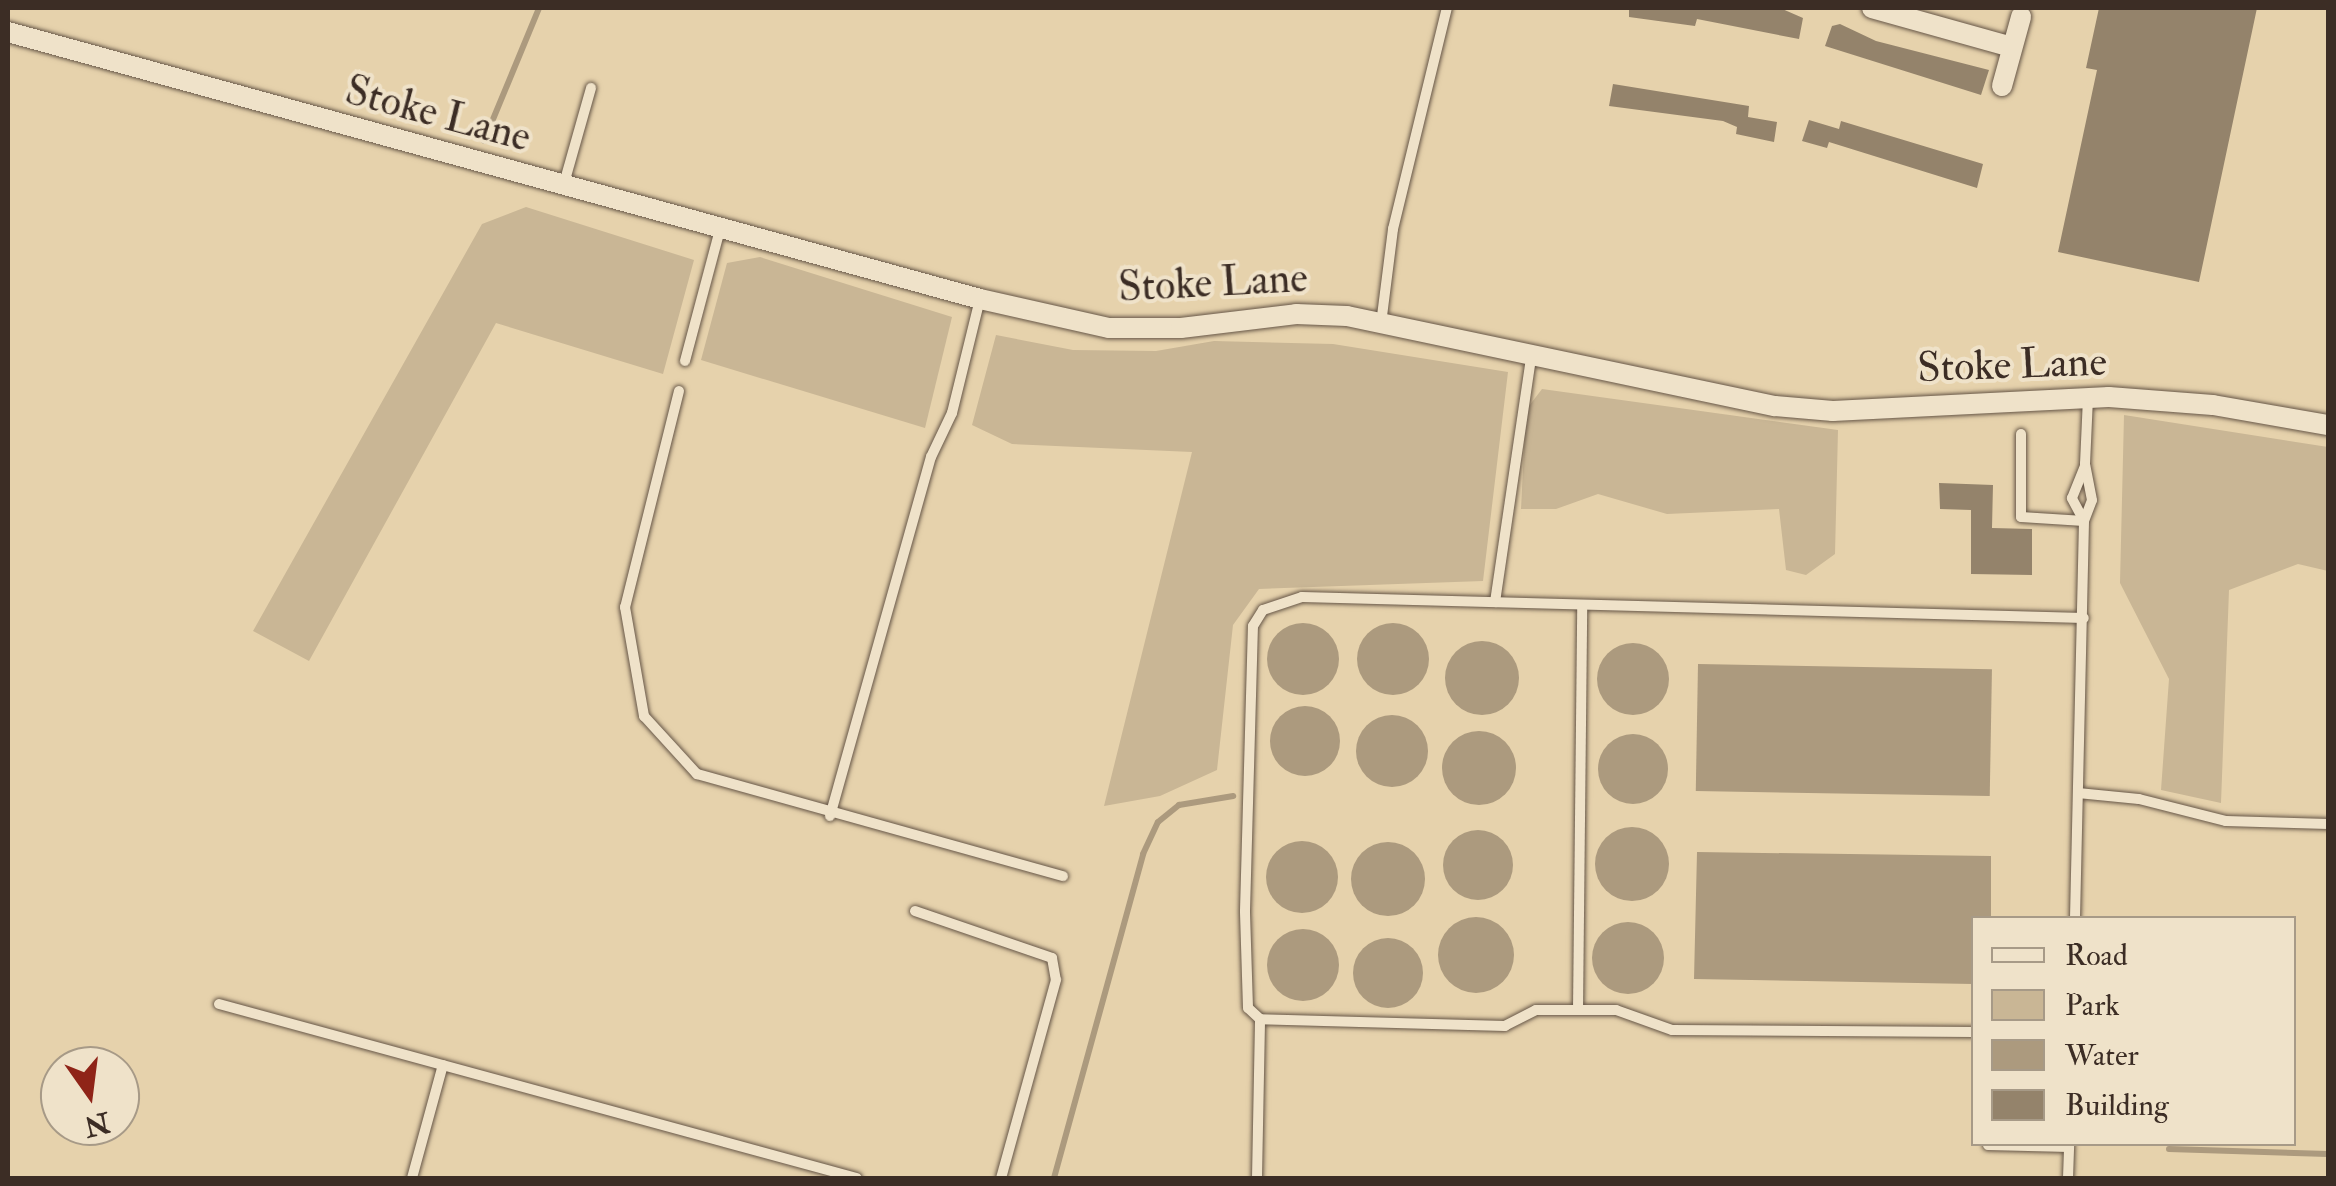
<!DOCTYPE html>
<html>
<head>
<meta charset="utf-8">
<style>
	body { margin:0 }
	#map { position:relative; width:2336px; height:1186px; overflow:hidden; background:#e6d2ac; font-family:"IM FELL Double Pica",serif }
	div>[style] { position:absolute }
	.green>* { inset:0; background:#c9b695 }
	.water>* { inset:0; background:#ac9a7e; transform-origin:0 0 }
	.round { border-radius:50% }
	.stream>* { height:6px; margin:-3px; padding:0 3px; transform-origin:3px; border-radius:3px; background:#ac9a7e }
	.building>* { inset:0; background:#94836b }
	.roads { filter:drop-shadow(0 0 2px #665647) drop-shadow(0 0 2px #665647) }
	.service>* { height:10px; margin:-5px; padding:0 5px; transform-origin:5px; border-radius:5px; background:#efe2c9 }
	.minor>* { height:20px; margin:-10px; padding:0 10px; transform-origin:10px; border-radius:10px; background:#efe2c9 }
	span { translate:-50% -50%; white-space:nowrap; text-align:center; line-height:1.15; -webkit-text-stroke:8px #efe2c9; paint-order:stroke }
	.street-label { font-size:42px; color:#3c2d25 }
	.frame { position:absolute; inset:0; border:10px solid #3c2d25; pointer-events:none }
	.legend { position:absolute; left:1971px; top:916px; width:325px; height:230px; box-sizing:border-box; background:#efe2c9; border:2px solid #a79a87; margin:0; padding:12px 18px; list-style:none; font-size:30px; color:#3c2d25 }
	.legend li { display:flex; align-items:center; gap:20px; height:50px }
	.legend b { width:50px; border:2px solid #a79a87 }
	.north { position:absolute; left:40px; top:1046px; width:100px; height:100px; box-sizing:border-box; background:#efe2c9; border:2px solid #a79a87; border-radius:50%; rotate:166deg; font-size:28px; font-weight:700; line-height:40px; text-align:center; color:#3c2d25 }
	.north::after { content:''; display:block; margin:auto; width:35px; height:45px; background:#8f2418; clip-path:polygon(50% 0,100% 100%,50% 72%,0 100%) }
</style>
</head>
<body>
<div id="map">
	<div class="green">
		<div style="clip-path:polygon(526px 207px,694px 260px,663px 374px,496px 323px,309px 661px,253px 631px,482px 224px)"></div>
		<div style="clip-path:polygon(760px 257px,952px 317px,925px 428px,701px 360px,727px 263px)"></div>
		<div style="clip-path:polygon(996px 335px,1073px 350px,1156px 351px,1214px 341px,1333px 344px,1508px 372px,1483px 581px,1259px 589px,1233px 625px,1217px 770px,1160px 796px,1104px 806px,1192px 452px,1012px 444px,972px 425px)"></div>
		<div style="clip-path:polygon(1542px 389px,1838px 430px,1835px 554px,1806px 575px,1786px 570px,1779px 509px,1667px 514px,1598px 494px,1556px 509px,1521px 509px,1526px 410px)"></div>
		<div style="clip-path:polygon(2124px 415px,2328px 447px,2328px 571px,2298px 564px,2229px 590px,2221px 803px,2161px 790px,2169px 679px,2120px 583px)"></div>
	</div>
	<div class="water">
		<div class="round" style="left:1267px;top:623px;width:72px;height:72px"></div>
		<div class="round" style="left:1357px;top:623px;width:72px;height:72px"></div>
		<div class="round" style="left:1445px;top:641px;width:74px;height:74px"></div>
		<div class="round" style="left:1597px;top:643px;width:72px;height:72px"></div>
		<div style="left:1698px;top:664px;width:294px;height:127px;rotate:1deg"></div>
		<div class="round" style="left:1270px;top:706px;width:70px;height:70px"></div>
		<div class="round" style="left:1356px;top:715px;width:72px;height:72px"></div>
		<div class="round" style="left:1442px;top:731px;width:74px;height:74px"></div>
		<div class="round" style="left:1598px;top:734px;width:70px;height:70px"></div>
		<div class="round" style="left:1595px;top:827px;width:74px;height:74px"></div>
		<div class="round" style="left:1443px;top:830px;width:70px;height:70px"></div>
		<div class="round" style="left:1266px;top:841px;width:72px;height:72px"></div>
		<div class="round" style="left:1351px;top:842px;width:74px;height:74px"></div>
		<div style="clip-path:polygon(1697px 852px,1991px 856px,1991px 918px,1974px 918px,1973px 984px,1694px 979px)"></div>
		<div class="round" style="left:1438px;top:917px;width:76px;height:76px"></div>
		<div class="round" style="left:1592px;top:922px;width:72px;height:72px"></div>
		<div class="round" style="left:1267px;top:929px;width:72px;height:72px"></div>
		<div class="round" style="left:1353px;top:938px;width:70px;height:70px"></div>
	</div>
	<div class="stream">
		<div style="left:484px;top:141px;width:144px;rotate:-67.5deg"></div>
		<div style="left:2169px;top:1149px;width:159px;rotate:1.8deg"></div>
		<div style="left:1054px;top:1178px;width:336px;rotate:-74.6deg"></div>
		<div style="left:1143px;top:854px;width:35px;rotate:-65deg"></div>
		<div style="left:1158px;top:822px;width:27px;rotate:-39deg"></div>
		<div style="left:1179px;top:805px;width:55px;rotate:-9.5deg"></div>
	</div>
	<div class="building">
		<div style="clip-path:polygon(1629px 8px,1780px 8px,1803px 18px,1799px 39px,1697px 19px,1695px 26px,1629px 17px)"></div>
		<div style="clip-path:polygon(2099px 8px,2257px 8px,2199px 282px,2058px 252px,2097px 70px,2086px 68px)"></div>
		<div style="clip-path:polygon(1840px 24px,1876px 41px,1989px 70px,1981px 95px,1825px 46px,1832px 26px)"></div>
		<div style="clip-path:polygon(1613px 84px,1749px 106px,1748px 117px,1777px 122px,1774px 142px,1736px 134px,1737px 127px,1723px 121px,1609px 106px)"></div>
		<div style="clip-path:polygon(1809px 120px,1839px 129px,1841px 121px,1983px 164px,1977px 188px,1829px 142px,1827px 148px,1802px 141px)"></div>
		<div style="clip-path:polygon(1939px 483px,1993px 485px,1992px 528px,2032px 529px,2032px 575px,1971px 574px,1971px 510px,1940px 509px)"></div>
	</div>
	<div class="roads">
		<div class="service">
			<div style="left:563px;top:187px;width:103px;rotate:-74.2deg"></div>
			<div style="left:1381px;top:324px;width:96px;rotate:-82.8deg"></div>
			<div style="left:1393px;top:229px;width:228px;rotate:-76.3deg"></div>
			<div style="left:685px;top:361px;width:137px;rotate:-75.1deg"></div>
			<div style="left:679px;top:391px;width:223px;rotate:104deg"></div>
			<div style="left:625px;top:607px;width:111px;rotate:80.1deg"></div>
			<div style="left:644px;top:716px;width:79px;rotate:47.6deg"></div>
			<div style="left:697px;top:774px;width:380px;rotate:15.6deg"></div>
			<div style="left:2021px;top:434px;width:83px;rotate:90deg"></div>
			<div style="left:2021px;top:517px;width:63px;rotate:3.6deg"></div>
			<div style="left:2084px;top:521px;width:26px;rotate:-118deg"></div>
			<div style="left:2072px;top:498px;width:35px;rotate:-68deg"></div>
			<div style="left:1495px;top:602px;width:248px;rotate:-81.6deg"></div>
			<div style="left:2078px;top:793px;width:61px;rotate:5.6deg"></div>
			<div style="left:2139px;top:799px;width:90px;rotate:14.2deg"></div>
			<div style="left:2226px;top:821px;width:102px;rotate:1.7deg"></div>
			<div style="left:830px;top:816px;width:373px;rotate:-74.3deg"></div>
			<div style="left:931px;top:457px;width:49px;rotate:-64.5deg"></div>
			<div style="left:952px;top:413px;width:117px;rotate:-76.2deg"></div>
			<div style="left:915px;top:911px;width:145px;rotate:18.9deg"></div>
			<div style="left:1052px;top:958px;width:22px;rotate:80deg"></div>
			<div style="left:1056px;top:980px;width:205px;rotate:105.5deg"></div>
			<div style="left:2075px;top:918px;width:397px;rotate:-88.7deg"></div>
			<div style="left:2084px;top:521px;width:22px;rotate:-69deg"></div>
			<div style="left:2092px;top:500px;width:37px;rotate:-101deg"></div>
			<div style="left:2085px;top:464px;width:66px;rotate:-87.4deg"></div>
			<div style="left:219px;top:1004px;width:661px;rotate:15.26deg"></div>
			<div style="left:1578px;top:1010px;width:402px;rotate:-89.4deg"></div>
			<div style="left:1974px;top:1032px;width:302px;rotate:-179.6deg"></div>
			<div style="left:1672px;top:1030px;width:59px;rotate:-160.3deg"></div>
			<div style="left:1616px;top:1010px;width:80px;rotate:180deg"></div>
			<div style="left:1536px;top:1010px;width:35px;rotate:153deg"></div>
			<div style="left:1505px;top:1026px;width:245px;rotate:-178.4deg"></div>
			<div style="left:1260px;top:1019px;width:16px;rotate:-137deg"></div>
			<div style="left:1248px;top:1008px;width:97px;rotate:-91.8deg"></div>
			<div style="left:1245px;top:911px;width:285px;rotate:-88.4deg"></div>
			<div style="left:1253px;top:626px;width:19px;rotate:-58deg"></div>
			<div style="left:1263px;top:610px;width:41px;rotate:-18.4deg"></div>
			<div style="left:1302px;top:597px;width:782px;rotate:1.54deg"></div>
			<div style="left:1988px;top:1145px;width:81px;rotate:1.4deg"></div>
			<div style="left:412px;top:1178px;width:117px;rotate:-74.7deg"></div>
			<div style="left:1257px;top:1178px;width:159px;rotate:-88.9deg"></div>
			<div style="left:2068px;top:1178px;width:34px;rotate:-88deg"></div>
		</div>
		<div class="minor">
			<div style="left:1872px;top:8px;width:145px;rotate:15.6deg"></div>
			<div style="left:8px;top:32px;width:1008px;rotate:15.36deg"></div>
			<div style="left:980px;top:299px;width:132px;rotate:12.7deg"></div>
			<div style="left:1109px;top:328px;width:72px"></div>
			<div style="left:1181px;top:328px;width:116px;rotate:-6.9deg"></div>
			<div style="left:1296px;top:314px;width:51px;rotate:2.2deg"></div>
			<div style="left:1347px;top:316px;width:437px;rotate:11.9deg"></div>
			<div style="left:1775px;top:406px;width:58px;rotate:4.9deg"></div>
			<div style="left:1833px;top:411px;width:276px;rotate:-2.9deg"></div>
			<div style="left:2109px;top:397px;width:104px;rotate:4.4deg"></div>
			<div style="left:2213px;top:405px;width:117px;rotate:9.9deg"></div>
			<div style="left:2002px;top:86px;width:72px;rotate:-74.6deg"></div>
		</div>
	</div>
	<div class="street-label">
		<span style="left:438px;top:114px;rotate:15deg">Stoke Lane</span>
		<span style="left:1213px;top:283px;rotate:-3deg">Stoke Lane</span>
		<span style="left:2012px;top:365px;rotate:-2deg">Stoke Lane</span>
	</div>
	<div class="frame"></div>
	<ul class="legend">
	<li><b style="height:12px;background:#efe2c9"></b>Road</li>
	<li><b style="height:28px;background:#c9b695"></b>Park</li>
	<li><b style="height:28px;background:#ac9a7e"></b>Water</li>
	<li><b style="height:28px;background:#94836b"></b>Building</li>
	</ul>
	<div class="north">N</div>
</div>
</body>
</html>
